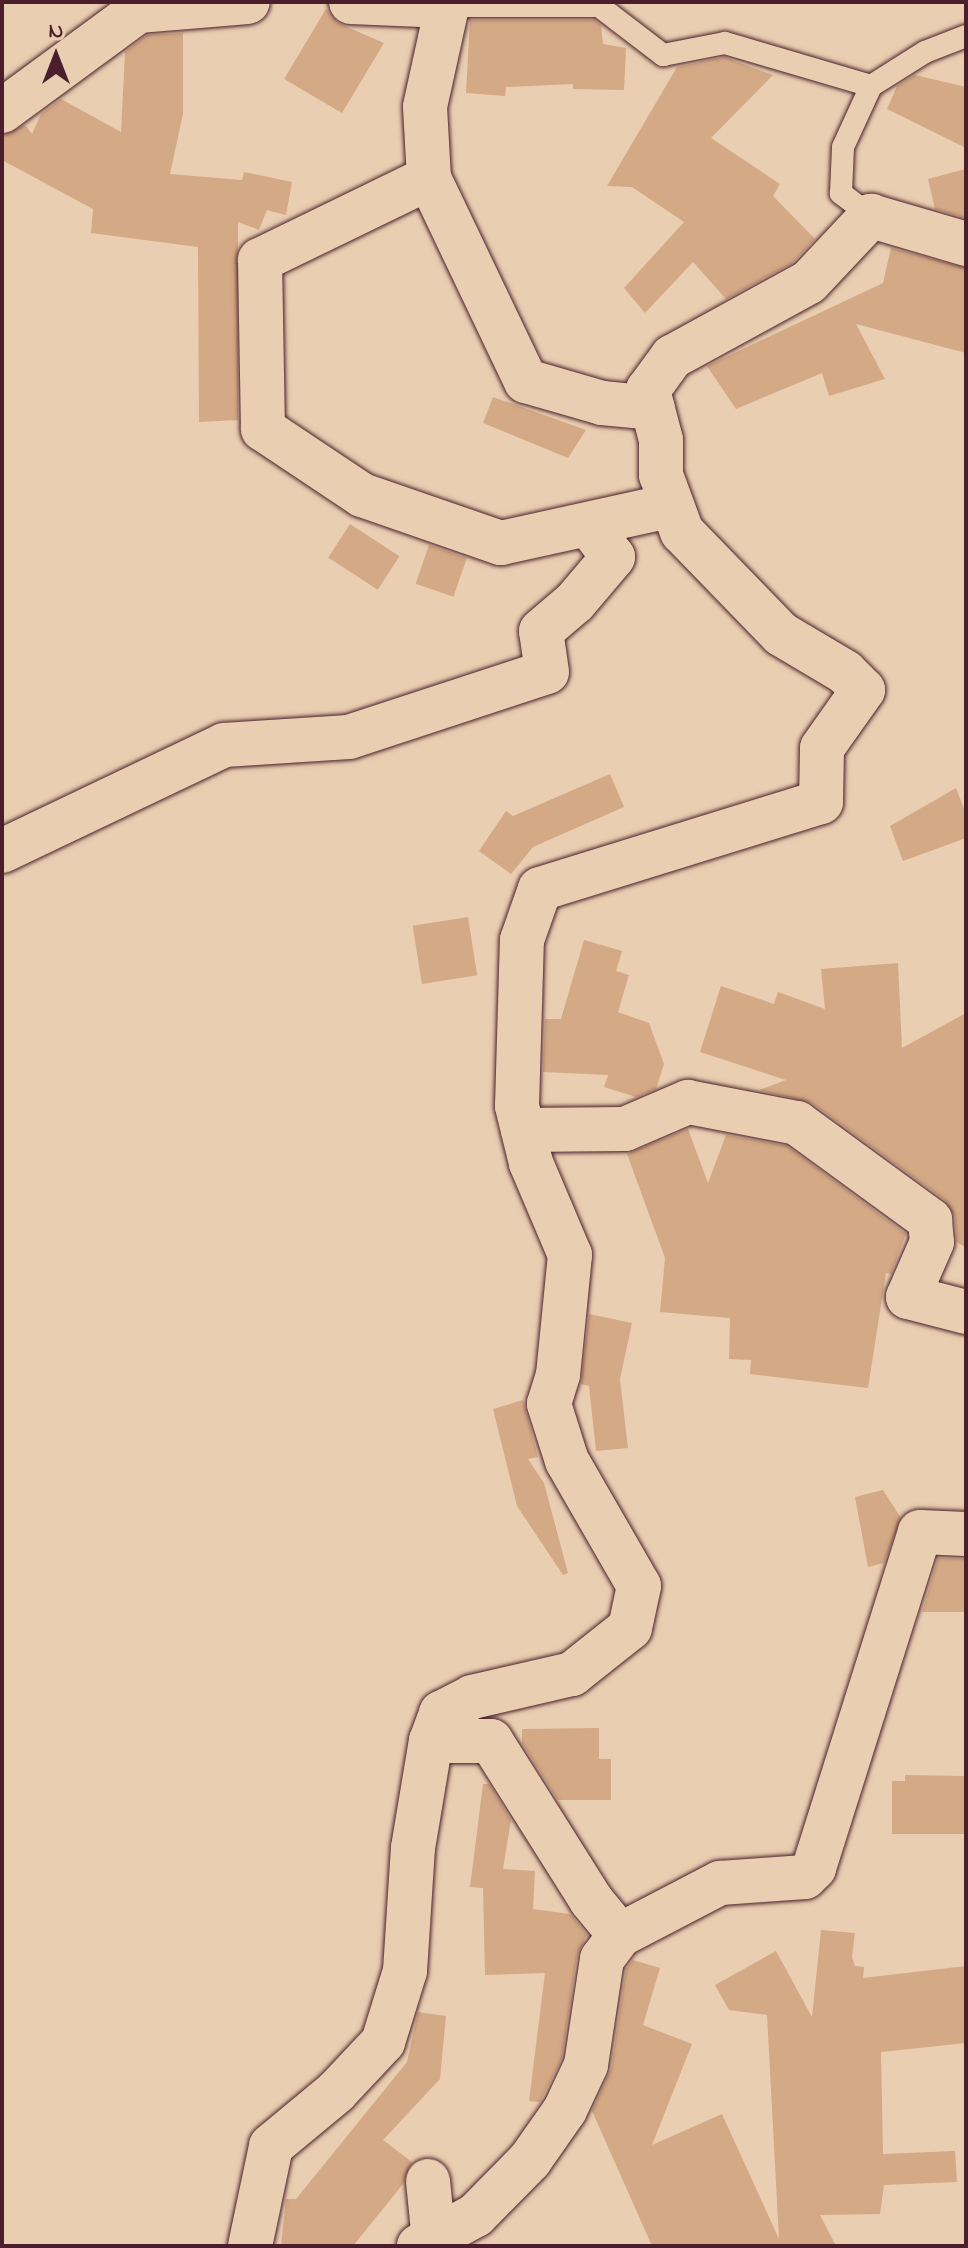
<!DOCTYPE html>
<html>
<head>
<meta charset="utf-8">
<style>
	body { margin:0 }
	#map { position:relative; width:968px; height:2248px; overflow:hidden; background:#eaceb1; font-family:"Indie Flower",sans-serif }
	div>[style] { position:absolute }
	.building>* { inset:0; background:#d4a985; transform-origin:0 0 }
	.roads { filter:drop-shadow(0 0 2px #4a1f2b) drop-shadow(0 0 2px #4a1f2b) }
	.service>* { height:22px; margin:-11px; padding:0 11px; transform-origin:11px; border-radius:11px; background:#eaceb1 }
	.minor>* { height:44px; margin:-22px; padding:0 22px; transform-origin:22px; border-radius:22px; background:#eaceb1 }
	span { translate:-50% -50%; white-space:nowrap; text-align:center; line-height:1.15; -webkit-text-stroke:6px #eaceb1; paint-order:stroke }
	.frame { position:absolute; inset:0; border:4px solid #4a1f2b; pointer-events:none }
	.north { position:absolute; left:16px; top:16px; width:80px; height:80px; -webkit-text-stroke:6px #eaceb1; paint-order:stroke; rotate:0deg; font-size:22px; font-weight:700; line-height:32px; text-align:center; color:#4a1f2b }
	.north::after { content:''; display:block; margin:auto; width:28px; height:36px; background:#4a1f2b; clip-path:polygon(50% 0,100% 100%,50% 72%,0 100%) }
</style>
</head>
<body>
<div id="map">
	<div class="building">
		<div style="clip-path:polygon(326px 9px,338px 23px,384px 43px,342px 113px,284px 79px)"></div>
		<div style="clip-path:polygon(470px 20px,594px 20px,601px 25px,603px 44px,626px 48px,624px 90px,573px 89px,573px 84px,506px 87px,505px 96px,466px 93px)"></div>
		<div style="clip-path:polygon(183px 33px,183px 114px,170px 174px,242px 180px,244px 172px,292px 182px,286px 215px,267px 210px,259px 230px,238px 222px,238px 420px,199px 422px,198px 247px,91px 233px,93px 209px,2px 160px,2px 136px,25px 125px,32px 134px,41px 114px,61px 99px,121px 132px,125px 52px,147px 35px)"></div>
		<div style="clip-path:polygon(724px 57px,773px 75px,711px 138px,780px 184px,773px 196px,815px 239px,792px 263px,726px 299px,693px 262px,645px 313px,624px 288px,684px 222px,632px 187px,607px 186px,677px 67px)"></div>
		<div style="clip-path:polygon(915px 75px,966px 87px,966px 148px,887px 109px,897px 86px)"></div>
		<div style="clip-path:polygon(966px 169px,966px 218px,935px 209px,928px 179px)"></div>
		<div style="clip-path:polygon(891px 248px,966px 268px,966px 353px,856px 324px,885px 379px,829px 396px,822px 373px,736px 409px,707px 366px,883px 283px)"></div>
		<div style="clip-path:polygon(493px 397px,586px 430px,568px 458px,483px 423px)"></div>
		<div style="left:350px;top:524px;width:59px;height:40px;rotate:33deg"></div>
		<div style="left:429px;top:545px;width:40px;height:41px;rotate:19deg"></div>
		<div style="clip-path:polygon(610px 774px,624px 807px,533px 847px,511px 874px,479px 851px,506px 811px,513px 816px)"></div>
		<div style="clip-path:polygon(956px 788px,966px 814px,966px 838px,903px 861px,890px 826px)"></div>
		<div style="left:468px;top:917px;width:59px;height:56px;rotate:81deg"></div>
		<div style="clip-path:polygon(584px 940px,622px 951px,616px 971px,629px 975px,618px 1012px,649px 1023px,664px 1064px,656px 1089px,636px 1097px,604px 1087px,608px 1075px,543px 1072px,545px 1019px,561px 1019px)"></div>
		<div style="clip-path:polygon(898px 963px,902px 1048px,966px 1013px,966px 1248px,957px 1242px,955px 1217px,945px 1200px,812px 1103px,759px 1090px,786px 1080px,700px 1052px,721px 986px,774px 1004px,778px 992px,825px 1009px,821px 969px)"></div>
		<div style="clip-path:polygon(688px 1129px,708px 1183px,726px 1135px,787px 1146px,906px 1234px,891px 1274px,886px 1273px,868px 1388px,750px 1374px,751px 1360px,729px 1359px,730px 1318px,660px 1312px,665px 1258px,627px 1154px)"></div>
		<div style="clip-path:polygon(589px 1314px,632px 1323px,620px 1379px,628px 1448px,596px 1451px,589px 1386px,581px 1384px)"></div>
		<div style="clip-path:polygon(523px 1400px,538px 1457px,528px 1459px,544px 1483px,568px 1573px,563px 1575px,517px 1506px,493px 1409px)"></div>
		<div style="clip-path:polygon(883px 1490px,901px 1518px,884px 1563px,868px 1567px,855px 1497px)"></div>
		<div style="clip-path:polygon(938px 1558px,966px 1559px,966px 1612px,922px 1612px)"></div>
		<div style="clip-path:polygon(599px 1728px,599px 1759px,611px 1759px,611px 1800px,558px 1800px,522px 1743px,522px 1729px)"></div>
		<div style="clip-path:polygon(905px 1775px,966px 1776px,966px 1834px,892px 1834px,892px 1781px,905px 1781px)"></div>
		<div style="clip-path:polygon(483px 1784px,489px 1784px,511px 1820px,503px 1869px,535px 1871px,533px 1909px,570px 1914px,587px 1935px,577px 1955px,562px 2058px,540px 2102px,529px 2101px,545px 1973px,485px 1975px,483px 1888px,470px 1887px)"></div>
		<div style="clip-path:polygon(821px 1930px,855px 1933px,852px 1957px,855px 1966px,864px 1967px,863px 1978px,966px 1966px,966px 2043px,881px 2052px,883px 2154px,955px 2151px,957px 2182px,884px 2185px,880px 2214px,820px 2215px,836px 2246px,652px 2246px,592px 2111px,611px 2069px,626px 1969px,633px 1960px,660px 1968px,643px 2025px,692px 2044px,652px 2145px,722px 2114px,779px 2239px,767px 2015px,729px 2010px,715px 1985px,776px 1951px,812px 2017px)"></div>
		<div style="clip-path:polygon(418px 2012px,446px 2016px,440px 2079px,383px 2140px,412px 2162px,403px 2184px,353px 2246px,281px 2246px,286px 2199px,296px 2199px,407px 2062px)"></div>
	</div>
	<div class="roads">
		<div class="service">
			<div style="left:446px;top:6px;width:153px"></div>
			<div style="left:599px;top:6px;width:81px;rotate:37.4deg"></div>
			<div style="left:663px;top:55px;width:63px;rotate:-11deg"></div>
			<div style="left:725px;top:43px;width:152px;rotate:16.4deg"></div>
			<div style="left:871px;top:216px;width:38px;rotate:-143deg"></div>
			<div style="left:841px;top:193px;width:46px;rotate:-87.5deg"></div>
			<div style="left:843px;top:147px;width:67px;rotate:-65.3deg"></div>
			<div style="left:871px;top:86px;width:64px;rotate:-32.2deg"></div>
			<div style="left:925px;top:52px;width:44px;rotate:-21.3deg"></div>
		</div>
		<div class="minor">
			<div style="left:351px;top:2px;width:95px;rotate:2.4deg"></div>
			<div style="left:448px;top:2px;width:107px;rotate:102.4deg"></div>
			<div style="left:425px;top:107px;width:71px;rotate:86.8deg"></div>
			<div style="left:429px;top:178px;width:225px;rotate:64.5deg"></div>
			<div style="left:526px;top:381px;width:79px;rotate:16.1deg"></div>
			<div style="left:602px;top:403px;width:51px;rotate:5.6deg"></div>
			<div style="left:2px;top:111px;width:169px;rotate:-36.3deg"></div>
			<div style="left:138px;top:11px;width:110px;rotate:-4.7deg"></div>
			<div style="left:429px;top:178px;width:188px;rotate:154.1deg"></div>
			<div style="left:260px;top:260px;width:169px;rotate:89deg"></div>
			<div style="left:263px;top:429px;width:119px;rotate:33.7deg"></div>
			<div style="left:362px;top:495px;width:147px;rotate:19.1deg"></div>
			<div style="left:501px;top:543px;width:172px;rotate:-12.4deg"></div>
			<div style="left:2px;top:851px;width:246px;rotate:-25.5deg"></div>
			<div style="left:224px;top:745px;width:125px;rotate:-3.7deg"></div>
			<div style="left:349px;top:737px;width:208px;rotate:-18.2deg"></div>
			<div style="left:547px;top:672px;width:41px;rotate:-98.3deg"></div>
			<div style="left:541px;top:631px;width:45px;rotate:-40.5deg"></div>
			<div style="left:575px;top:602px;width:59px;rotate:-49.8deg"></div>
			<div style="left:613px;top:557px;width:41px;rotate:-127.1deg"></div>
			<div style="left:523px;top:1130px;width:102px;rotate:-0.6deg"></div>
			<div style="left:625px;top:1129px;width:69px;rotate:-23.2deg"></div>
			<div style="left:688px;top:1102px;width:111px;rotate:10.9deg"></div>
			<div style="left:797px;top:1123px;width:165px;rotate:36.1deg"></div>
			<div style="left:930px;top:1220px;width:22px;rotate:85deg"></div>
			<div style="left:932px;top:1242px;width:60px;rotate:113.6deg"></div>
			<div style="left:908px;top:1297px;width:60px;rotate:14.5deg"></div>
			<div style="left:431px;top:1741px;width:30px;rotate:-70deg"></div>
			<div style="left:441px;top:1713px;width:35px;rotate:-27deg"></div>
			<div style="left:472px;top:1697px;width:103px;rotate:-13deg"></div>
			<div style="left:572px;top:1674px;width:74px;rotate:-38.4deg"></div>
			<div style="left:630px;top:1628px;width:43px;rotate:-77.9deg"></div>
			<div style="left:639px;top:1586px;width:144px;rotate:-119.9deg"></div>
			<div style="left:567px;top:1461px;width:60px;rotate:-107.5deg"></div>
			<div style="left:549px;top:1404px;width:30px;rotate:-73deg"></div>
			<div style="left:558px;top:1375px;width:121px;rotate:-84.3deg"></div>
			<div style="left:570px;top:1255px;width:100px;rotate:-113deg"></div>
			<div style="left:531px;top:1163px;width:59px;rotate:-103.8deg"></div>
			<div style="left:517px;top:1106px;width:166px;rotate:-88.3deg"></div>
			<div style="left:522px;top:940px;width:54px;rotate:-70.6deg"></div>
			<div style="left:540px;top:889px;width:294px;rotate:-17.2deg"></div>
			<div style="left:821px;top:802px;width:54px;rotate:-88.9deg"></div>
			<div style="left:822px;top:748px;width:71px;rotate:-54.7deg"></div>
			<div style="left:863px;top:690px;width:25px;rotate:-135deg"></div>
			<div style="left:845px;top:672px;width:74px;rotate:-149.3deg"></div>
			<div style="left:781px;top:634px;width:142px;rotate:-134.1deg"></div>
			<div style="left:682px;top:532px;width:61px;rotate:-110.2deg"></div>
			<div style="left:661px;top:475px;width:35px;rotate:-90deg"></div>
			<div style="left:661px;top:440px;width:52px;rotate:-104.6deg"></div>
			<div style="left:648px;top:390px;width:41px;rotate:-54deg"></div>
			<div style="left:672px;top:357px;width:156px;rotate:-28.7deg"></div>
			<div style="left:809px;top:282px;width:91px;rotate:-46.8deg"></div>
			<div style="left:871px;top:216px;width:99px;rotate:16.4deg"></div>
			<div style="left:620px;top:1935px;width:113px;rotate:-27.5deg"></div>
			<div style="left:720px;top:1883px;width:85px;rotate:-4deg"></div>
			<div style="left:805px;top:1877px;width:13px;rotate:-45deg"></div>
			<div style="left:814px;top:1868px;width:352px;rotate:-72.5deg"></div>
			<div style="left:920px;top:1532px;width:46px;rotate:2.5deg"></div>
			<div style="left:428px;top:2181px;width:60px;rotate:84.3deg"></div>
			<div style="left:250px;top:2246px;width:102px;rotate:-78.1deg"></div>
			<div style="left:271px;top:2146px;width:85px;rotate:-39.7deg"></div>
			<div style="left:336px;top:2092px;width:69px;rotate:-46.8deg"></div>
			<div style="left:383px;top:2042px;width:74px;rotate:-72.8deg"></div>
			<div style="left:405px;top:1971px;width:123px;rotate:-86.3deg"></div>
			<div style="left:413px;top:1848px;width:109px;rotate:-80.5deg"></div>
			<div style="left:431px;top:1741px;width:60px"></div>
			<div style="left:491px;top:1741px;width:188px;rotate:57.8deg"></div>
			<div style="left:591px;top:1900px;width:45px;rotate:50.4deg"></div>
			<div style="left:620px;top:1935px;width:30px;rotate:127deg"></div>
			<div style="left:602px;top:1959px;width:107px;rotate:98.6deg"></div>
			<div style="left:586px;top:2065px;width:50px;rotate:115deg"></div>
			<div style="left:565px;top:2110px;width:61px;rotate:125deg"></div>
			<div style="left:530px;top:2160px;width:77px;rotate:134.5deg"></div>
			<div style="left:476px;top:2215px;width:65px;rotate:151.5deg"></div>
		</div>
	</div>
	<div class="frame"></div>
	<div class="north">N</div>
</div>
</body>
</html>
